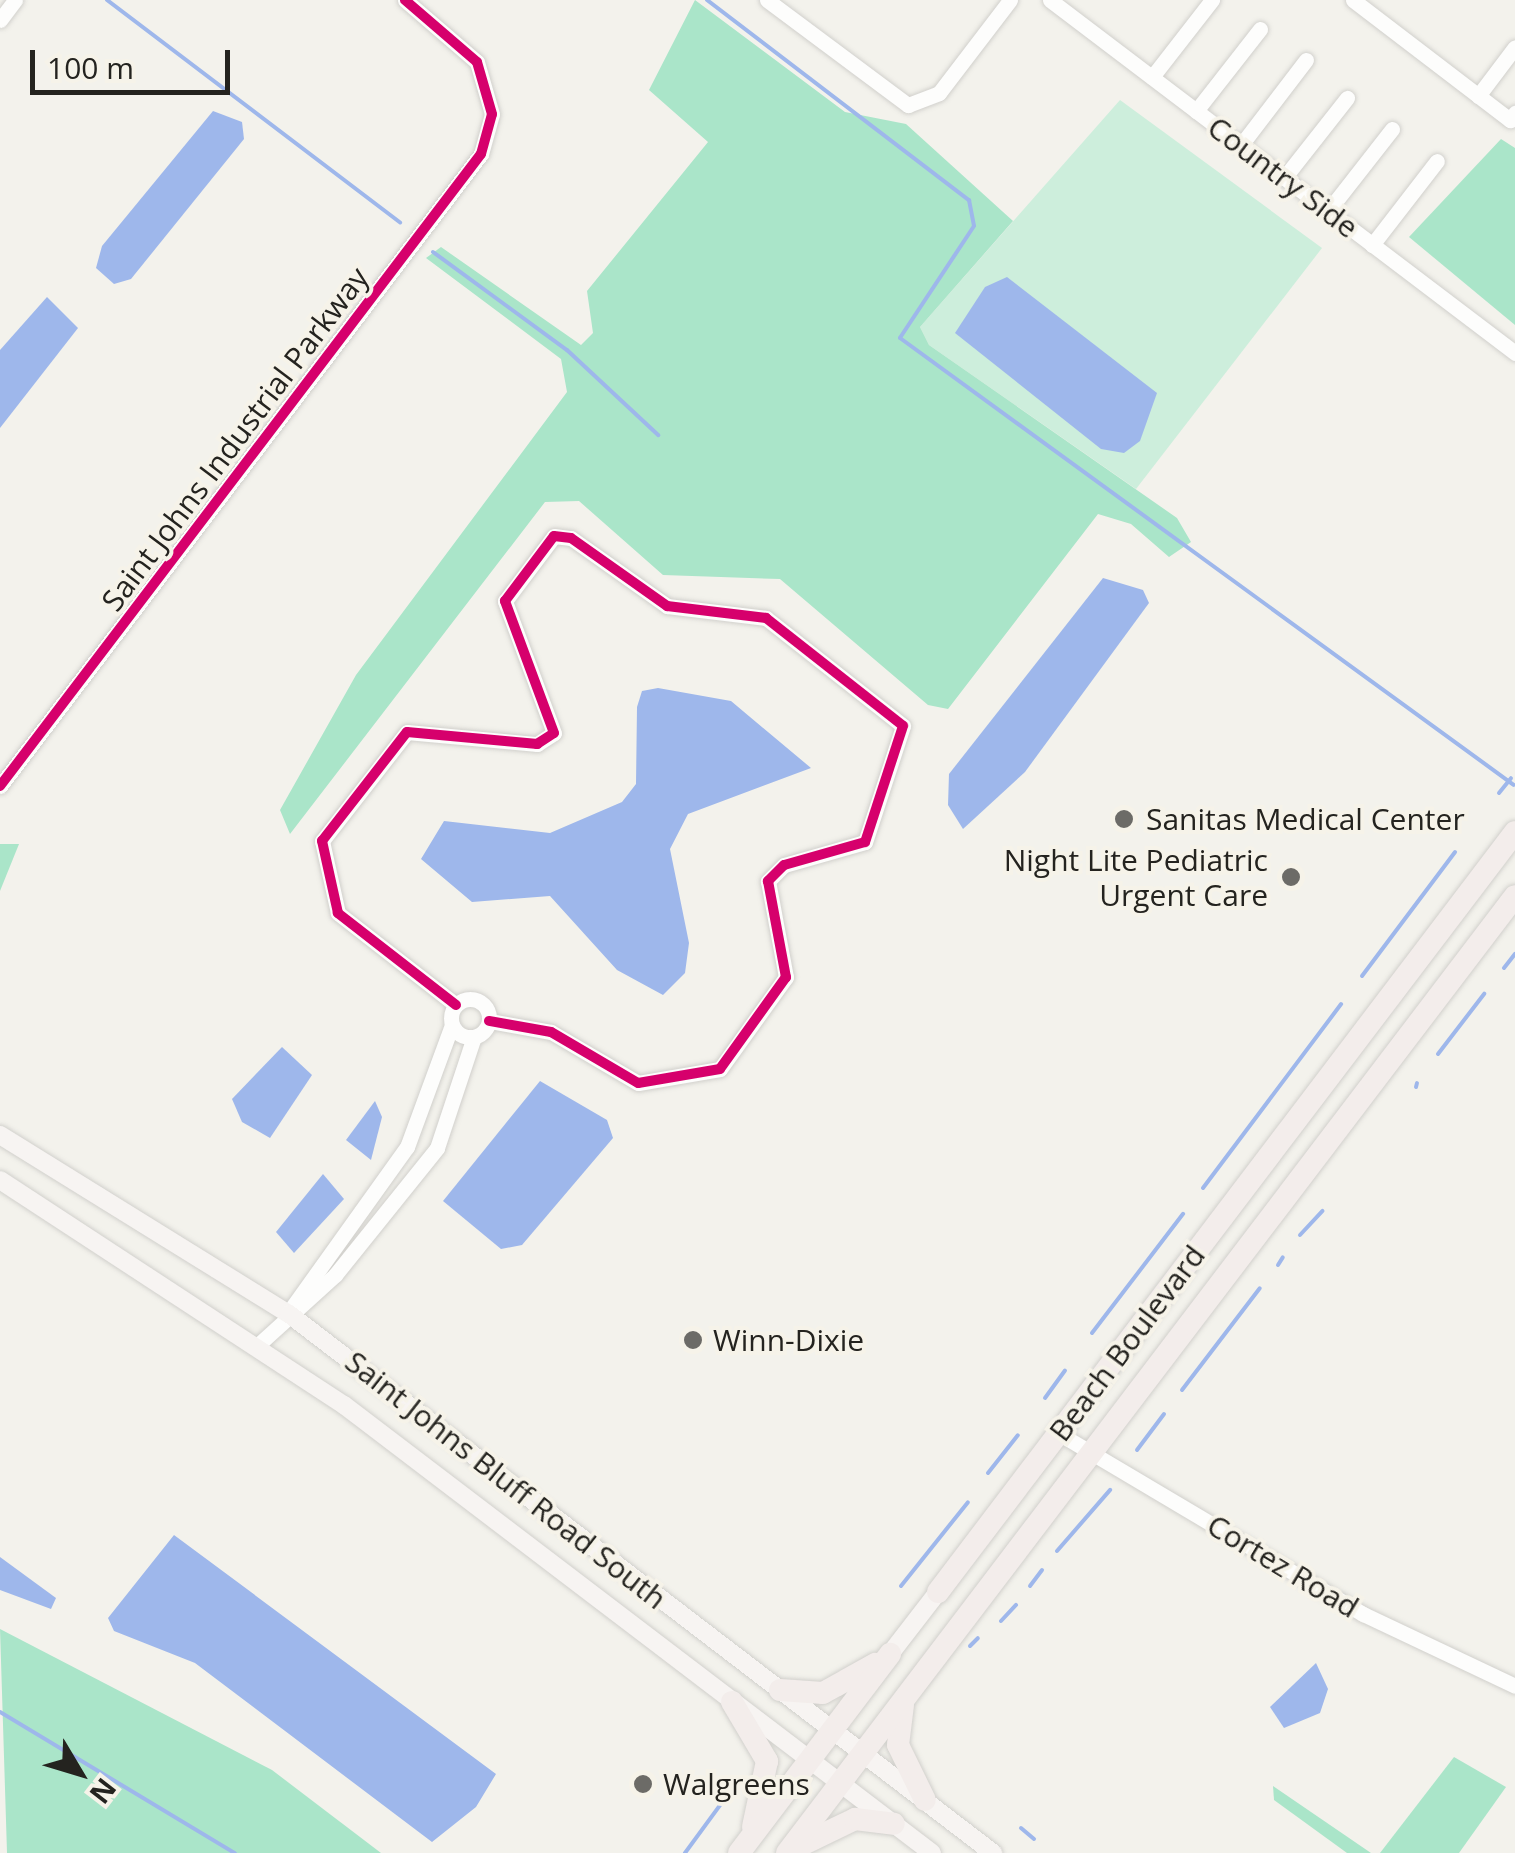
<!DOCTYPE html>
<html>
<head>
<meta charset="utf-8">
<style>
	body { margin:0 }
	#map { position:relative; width:1515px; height:1853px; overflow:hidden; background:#f3f2ec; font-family:"Open Sans",sans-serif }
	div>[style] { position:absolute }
	.green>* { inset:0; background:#cdeedc }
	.forest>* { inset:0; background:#aae5c9 }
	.water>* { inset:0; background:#9eb7eb }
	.stream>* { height:4px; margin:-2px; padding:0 2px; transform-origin:2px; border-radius:2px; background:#9eb7eb }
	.roads { filter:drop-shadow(0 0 2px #d1d0cc) drop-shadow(0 0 2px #d1d0cc) }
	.minor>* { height:15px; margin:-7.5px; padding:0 7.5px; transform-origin:7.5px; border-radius:7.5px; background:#fdfdfc }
	.minor>.ring { margin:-7.5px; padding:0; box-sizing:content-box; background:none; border:15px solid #fdfdfc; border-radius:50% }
	.major>* { height:18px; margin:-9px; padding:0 9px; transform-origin:9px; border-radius:9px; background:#f7f4f2 }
	.highway>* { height:22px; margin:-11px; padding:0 11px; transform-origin:11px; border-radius:11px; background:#f3edeb }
	.cycleway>* { height:10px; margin:-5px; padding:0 5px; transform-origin:5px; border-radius:5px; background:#d6006c }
	.dots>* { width:28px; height:28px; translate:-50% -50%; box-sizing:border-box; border:5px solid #f6f3e9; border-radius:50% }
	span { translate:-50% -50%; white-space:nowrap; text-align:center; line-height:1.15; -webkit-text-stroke:8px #f6f3e9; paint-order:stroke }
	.street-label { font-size:30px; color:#24231f }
	.poi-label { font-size:30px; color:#24231f }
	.left { translate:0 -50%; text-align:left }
	.right { translate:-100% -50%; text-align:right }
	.north { position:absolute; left:30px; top:1723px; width:100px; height:100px; -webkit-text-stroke:8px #f6f3e9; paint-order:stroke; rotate:128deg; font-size:28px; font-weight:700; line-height:40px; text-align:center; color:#24231f }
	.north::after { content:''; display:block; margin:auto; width:35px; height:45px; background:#24231f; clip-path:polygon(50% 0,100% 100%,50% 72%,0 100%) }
	.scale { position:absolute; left:30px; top:50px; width:200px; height:45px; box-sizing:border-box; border:5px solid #24231f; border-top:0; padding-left:12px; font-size:30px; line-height:35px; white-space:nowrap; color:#24231f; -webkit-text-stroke:8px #f6f3e9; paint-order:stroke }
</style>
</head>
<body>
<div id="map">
	<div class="green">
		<div style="clip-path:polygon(1120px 100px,1322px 248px,1136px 489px,929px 345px,920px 327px)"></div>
	</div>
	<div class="forest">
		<div style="clip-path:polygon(695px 0,845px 112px,906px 124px,1013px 221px,920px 327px,929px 345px,1177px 518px,1191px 542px,1169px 557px,1131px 524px,1098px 514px,948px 709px,928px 705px,780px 579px,663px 575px,579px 501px,545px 502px,290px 834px,280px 810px,356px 675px,567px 392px,561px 359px,426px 258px,441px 247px,581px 345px,593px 333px,587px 291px,708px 142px,649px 90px)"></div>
		<div style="clip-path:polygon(1501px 139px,1515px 148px,1515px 325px,1409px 237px)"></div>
		<div style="clip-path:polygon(0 844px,19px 844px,0 891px)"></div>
		<div style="clip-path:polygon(0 1629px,272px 1770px,381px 1853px,7px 1853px)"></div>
		<div style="clip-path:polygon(1454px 1757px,1506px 1787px,1459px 1853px,1380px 1853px)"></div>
		<div style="clip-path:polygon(1273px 1786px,1371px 1853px,1347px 1853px,1274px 1800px)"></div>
	</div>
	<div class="water">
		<div style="clip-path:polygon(213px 111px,242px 122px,244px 139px,131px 279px,114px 284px,96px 268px,102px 246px)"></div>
		<div style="clip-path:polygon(1007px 277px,1157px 393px,1140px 441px,1124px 453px,1101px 449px,955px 333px,985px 287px)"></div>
		<div style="clip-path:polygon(47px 297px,78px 328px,0 428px,0 350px)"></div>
		<div style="clip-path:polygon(1103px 578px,1143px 590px,1149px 603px,1025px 772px,963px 829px,948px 805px,949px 774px)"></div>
		<div style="clip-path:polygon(658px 688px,731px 701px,811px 768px,688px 814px,670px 849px,689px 943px,685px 973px,663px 995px,617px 970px,550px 896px,472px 902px,421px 859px,444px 821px,550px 833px,622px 802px,636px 784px,637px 707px,642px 691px)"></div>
		<div style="clip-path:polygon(282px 1047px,312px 1075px,270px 1138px,242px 1122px,232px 1099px)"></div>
		<div style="clip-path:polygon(540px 1081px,607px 1120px,613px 1138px,522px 1245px,501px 1249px,443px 1201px)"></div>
		<div style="clip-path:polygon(375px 1101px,382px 1117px,371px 1160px,346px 1140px)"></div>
		<div style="clip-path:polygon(323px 1174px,344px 1199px,294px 1253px,276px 1232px)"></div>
		<div style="clip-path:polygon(174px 1535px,496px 1774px,476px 1807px,432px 1842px,195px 1663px,114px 1631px,108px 1618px)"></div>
		<div style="clip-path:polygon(0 1557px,56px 1598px,51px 1609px,0 1590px)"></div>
		<div style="clip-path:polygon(1316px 1663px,1328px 1689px,1320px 1713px,1284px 1728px,1270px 1707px)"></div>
	</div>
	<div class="stream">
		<div style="left:107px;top:0;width:368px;rotate:37.2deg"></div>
		<div style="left:707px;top:0;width:330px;rotate:37.4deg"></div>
		<div style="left:969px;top:200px;width:26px;rotate:79deg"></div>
		<div style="left:974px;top:226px;width:134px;rotate:123.5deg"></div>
		<div style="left:900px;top:338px;width:759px;rotate:36.06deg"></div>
		<div style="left:433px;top:252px;width:166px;rotate:36.2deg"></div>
		<div style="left:567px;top:350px;width:125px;rotate:43deg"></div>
		<div style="left:1499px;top:793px;width:19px;rotate:-51deg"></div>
		<div style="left:1504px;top:968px;width:18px;rotate:-52deg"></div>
		<div style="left:1362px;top:976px;width:155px;rotate:-53.1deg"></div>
		<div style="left:1438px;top:1054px;width:76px;rotate:-52.5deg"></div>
		<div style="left:1416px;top:1087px;width:4px;rotate:-76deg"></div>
		<div style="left:1203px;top:1188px;width:230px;rotate:-53.1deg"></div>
		<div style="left:1300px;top:1235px;width:33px;rotate:-47deg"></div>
		<div style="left:1278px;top:1265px;width:9px;rotate:-58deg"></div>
		<div style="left:1092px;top:1333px;width:150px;rotate:-52.6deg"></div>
		<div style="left:1182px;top:1390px;width:128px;rotate:-52.6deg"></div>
		<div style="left:1045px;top:1398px;width:34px;rotate:-54deg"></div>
		<div style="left:1137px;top:1450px;width:45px;rotate:-53.1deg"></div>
		<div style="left:988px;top:1473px;width:48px;rotate:-51.7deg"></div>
		<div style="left:1057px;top:1551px;width:81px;rotate:-49deg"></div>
		<div style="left:901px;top:1586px;width:107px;rotate:-51.4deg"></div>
		<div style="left:1030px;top:1586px;width:20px;rotate:-53deg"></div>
		<div style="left:1001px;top:1621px;width:22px;rotate:-47deg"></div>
		<div style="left:970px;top:1646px;width:11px;rotate:-45deg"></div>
		<div style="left:0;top:1712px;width:274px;rotate:31deg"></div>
		<div style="left:1021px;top:1828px;width:17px;rotate:40deg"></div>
		<div style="left:685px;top:1853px;width:69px;rotate:-53.8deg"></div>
	</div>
	<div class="roads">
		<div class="minor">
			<div style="left:767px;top:0;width:176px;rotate:36.7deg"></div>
			<div style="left:908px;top:105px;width:33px;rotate:-21deg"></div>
			<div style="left:939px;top:93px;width:117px;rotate:-52.6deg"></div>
			<div style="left:1050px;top:0;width:584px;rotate:37.2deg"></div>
			<div style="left:1353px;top:0;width:198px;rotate:37.4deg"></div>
			<div style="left:1510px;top:120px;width:9px;rotate:-54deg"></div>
			<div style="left:0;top:20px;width:25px;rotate:-53deg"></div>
			<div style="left:1152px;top:77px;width:98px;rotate:-52.1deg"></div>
			<div style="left:1478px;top:96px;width:61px;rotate:-52.9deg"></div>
			<div style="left:1196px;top:111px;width:104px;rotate:-52deg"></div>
			<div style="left:1241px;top:145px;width:107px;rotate:-52.6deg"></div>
			<div style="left:1284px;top:178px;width:102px;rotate:-51.8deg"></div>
			<div style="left:1328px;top:211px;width:104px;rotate:-52deg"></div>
			<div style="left:1372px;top:245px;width:106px;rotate:-52.3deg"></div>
			<div style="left:0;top:786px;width:794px;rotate:-52.73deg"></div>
			<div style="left:481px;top:154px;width:41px;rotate:-74.6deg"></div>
			<div style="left:492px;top:114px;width:54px;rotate:-106.1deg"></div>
			<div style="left:477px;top:62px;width:95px;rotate:-139.3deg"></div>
			<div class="ring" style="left:451px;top:999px;width:23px;height:23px"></div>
			<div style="left:456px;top:1005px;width:150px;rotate:-142.1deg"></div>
			<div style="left:338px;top:913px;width:74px;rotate:-102.5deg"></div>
			<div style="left:322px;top:841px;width:138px;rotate:-52.1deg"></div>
			<div style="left:407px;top:732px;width:131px;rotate:5.3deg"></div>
			<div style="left:537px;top:744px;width:20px;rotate:-33deg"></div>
			<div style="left:554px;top:733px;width:141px;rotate:-110.4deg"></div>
			<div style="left:505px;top:601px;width:81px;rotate:-53deg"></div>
			<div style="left:554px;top:536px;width:17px;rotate:7deg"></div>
			<div style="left:571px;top:538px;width:118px;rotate:35.3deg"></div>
			<div style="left:667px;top:606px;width:100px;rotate:6.9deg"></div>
			<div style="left:766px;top:618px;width:174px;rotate:38.2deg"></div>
			<div style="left:903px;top:726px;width:122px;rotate:108.1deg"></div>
			<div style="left:865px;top:842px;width:84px;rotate:164.1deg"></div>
			<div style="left:784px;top:865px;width:23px;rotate:135deg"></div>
			<div style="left:768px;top:881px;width:98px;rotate:79.4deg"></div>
			<div style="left:786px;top:977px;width:113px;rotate:125.7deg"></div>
			<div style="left:720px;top:1069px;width:83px;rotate:170.3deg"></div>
			<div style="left:638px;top:1083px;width:101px;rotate:-149.6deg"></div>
			<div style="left:551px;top:1032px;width:63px;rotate:-169.9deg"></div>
			<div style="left:293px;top:1306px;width:196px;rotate:-54.4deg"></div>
			<div style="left:407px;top:1147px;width:130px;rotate:-69.8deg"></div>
			<div style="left:259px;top:1344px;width:103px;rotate:-42.2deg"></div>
			<div style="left:335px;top:1275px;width:163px;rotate:-51.2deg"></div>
			<div style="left:437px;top:1148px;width:117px;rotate:-71.6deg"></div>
			<div style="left:1058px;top:1433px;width:355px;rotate:30.7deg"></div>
			<div style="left:1363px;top:1614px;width:168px;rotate:25.3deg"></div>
		</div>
		<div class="major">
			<div style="left:0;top:1135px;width:340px;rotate:31.8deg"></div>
			<div style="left:289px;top:1314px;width:887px;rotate:37.44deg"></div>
			<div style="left:0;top:1180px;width:411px;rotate:33.2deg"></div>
			<div style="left:344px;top:1405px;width:739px;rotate:37.3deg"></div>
			<div style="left:890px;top:1654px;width:78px;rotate:-52.3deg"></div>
		</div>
		<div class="highway">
			<div style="left:938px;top:1592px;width:954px;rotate:-52.79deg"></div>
			<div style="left:780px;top:1690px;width:43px;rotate:4deg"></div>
			<div style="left:823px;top:1693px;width:60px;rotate:-29.1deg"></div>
			<div style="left:732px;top:1702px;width:69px;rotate:59.3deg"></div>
			<div style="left:767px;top:1761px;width:67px;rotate:102deg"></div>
			<div style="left:903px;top:1705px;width:40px;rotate:97.1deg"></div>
			<div style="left:898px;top:1745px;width:61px;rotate:63.9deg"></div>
			<div style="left:795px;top:1848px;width:67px;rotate:-25.8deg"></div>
			<div style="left:855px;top:1819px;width:39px;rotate:7deg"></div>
			<div style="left:739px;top:1853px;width:250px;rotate:-52.8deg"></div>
			<div style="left:787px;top:1853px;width:1202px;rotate:-52.74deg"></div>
		</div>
	</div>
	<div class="cycleway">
		<div style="left:0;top:786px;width:794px;rotate:-52.73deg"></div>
		<div style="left:481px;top:154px;width:41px;rotate:-74.6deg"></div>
		<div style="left:492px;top:114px;width:54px;rotate:-106.1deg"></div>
		<div style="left:477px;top:62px;width:95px;rotate:-139.3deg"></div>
		<div style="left:456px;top:1005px;width:150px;rotate:-142.1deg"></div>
		<div style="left:338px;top:913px;width:74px;rotate:-102.5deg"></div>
		<div style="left:322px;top:841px;width:138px;rotate:-52.1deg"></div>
		<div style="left:407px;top:732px;width:131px;rotate:5.3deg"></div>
		<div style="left:537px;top:744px;width:20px;rotate:-33deg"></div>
		<div style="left:554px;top:733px;width:141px;rotate:-110.4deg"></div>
		<div style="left:505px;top:601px;width:81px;rotate:-53deg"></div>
		<div style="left:554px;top:536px;width:17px;rotate:7deg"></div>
		<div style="left:571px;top:538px;width:118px;rotate:35.3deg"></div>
		<div style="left:667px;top:606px;width:100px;rotate:6.9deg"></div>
		<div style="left:766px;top:618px;width:174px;rotate:38.2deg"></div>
		<div style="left:903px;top:726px;width:122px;rotate:108.1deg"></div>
		<div style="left:865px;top:842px;width:84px;rotate:164.1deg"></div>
		<div style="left:784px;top:865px;width:23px;rotate:135deg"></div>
		<div style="left:768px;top:881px;width:98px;rotate:79.4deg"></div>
		<div style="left:786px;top:977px;width:113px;rotate:125.7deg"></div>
		<div style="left:720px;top:1069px;width:83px;rotate:170.3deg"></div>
		<div style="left:638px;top:1083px;width:101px;rotate:-149.6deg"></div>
		<div style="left:551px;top:1032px;width:63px;rotate:-169.9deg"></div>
	</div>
	<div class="dots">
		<div style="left:1124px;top:819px;background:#6c6b67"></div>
		<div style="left:1291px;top:877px;background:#6c6b67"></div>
		<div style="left:693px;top:1340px;background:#6c6b67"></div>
		<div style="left:643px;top:1784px;background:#6c6b67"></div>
	</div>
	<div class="street-label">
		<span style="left:1283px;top:177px;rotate:37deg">Country Side</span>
		<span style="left:235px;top:439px;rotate:-53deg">Saint Johns Industrial Parkway</span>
		<span style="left:1127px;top:1343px;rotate:-53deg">Beach Boulevard</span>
		<span style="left:506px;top:1480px;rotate:38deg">Saint Johns Bluff Road South</span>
		<span style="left:1283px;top:1566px;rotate:31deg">Cortez Road</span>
	</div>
	<div class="poi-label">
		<span class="left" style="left:1146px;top:819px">Sanitas Medical Center</span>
		<span class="right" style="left:1268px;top:877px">Night Lite Pediatric<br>Urgent Care</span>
		<span class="left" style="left:713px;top:1340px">Winn-Dixie</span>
		<span class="left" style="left:663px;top:1784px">Walgreens</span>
	</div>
	<div class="north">N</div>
	<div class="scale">100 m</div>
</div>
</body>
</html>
